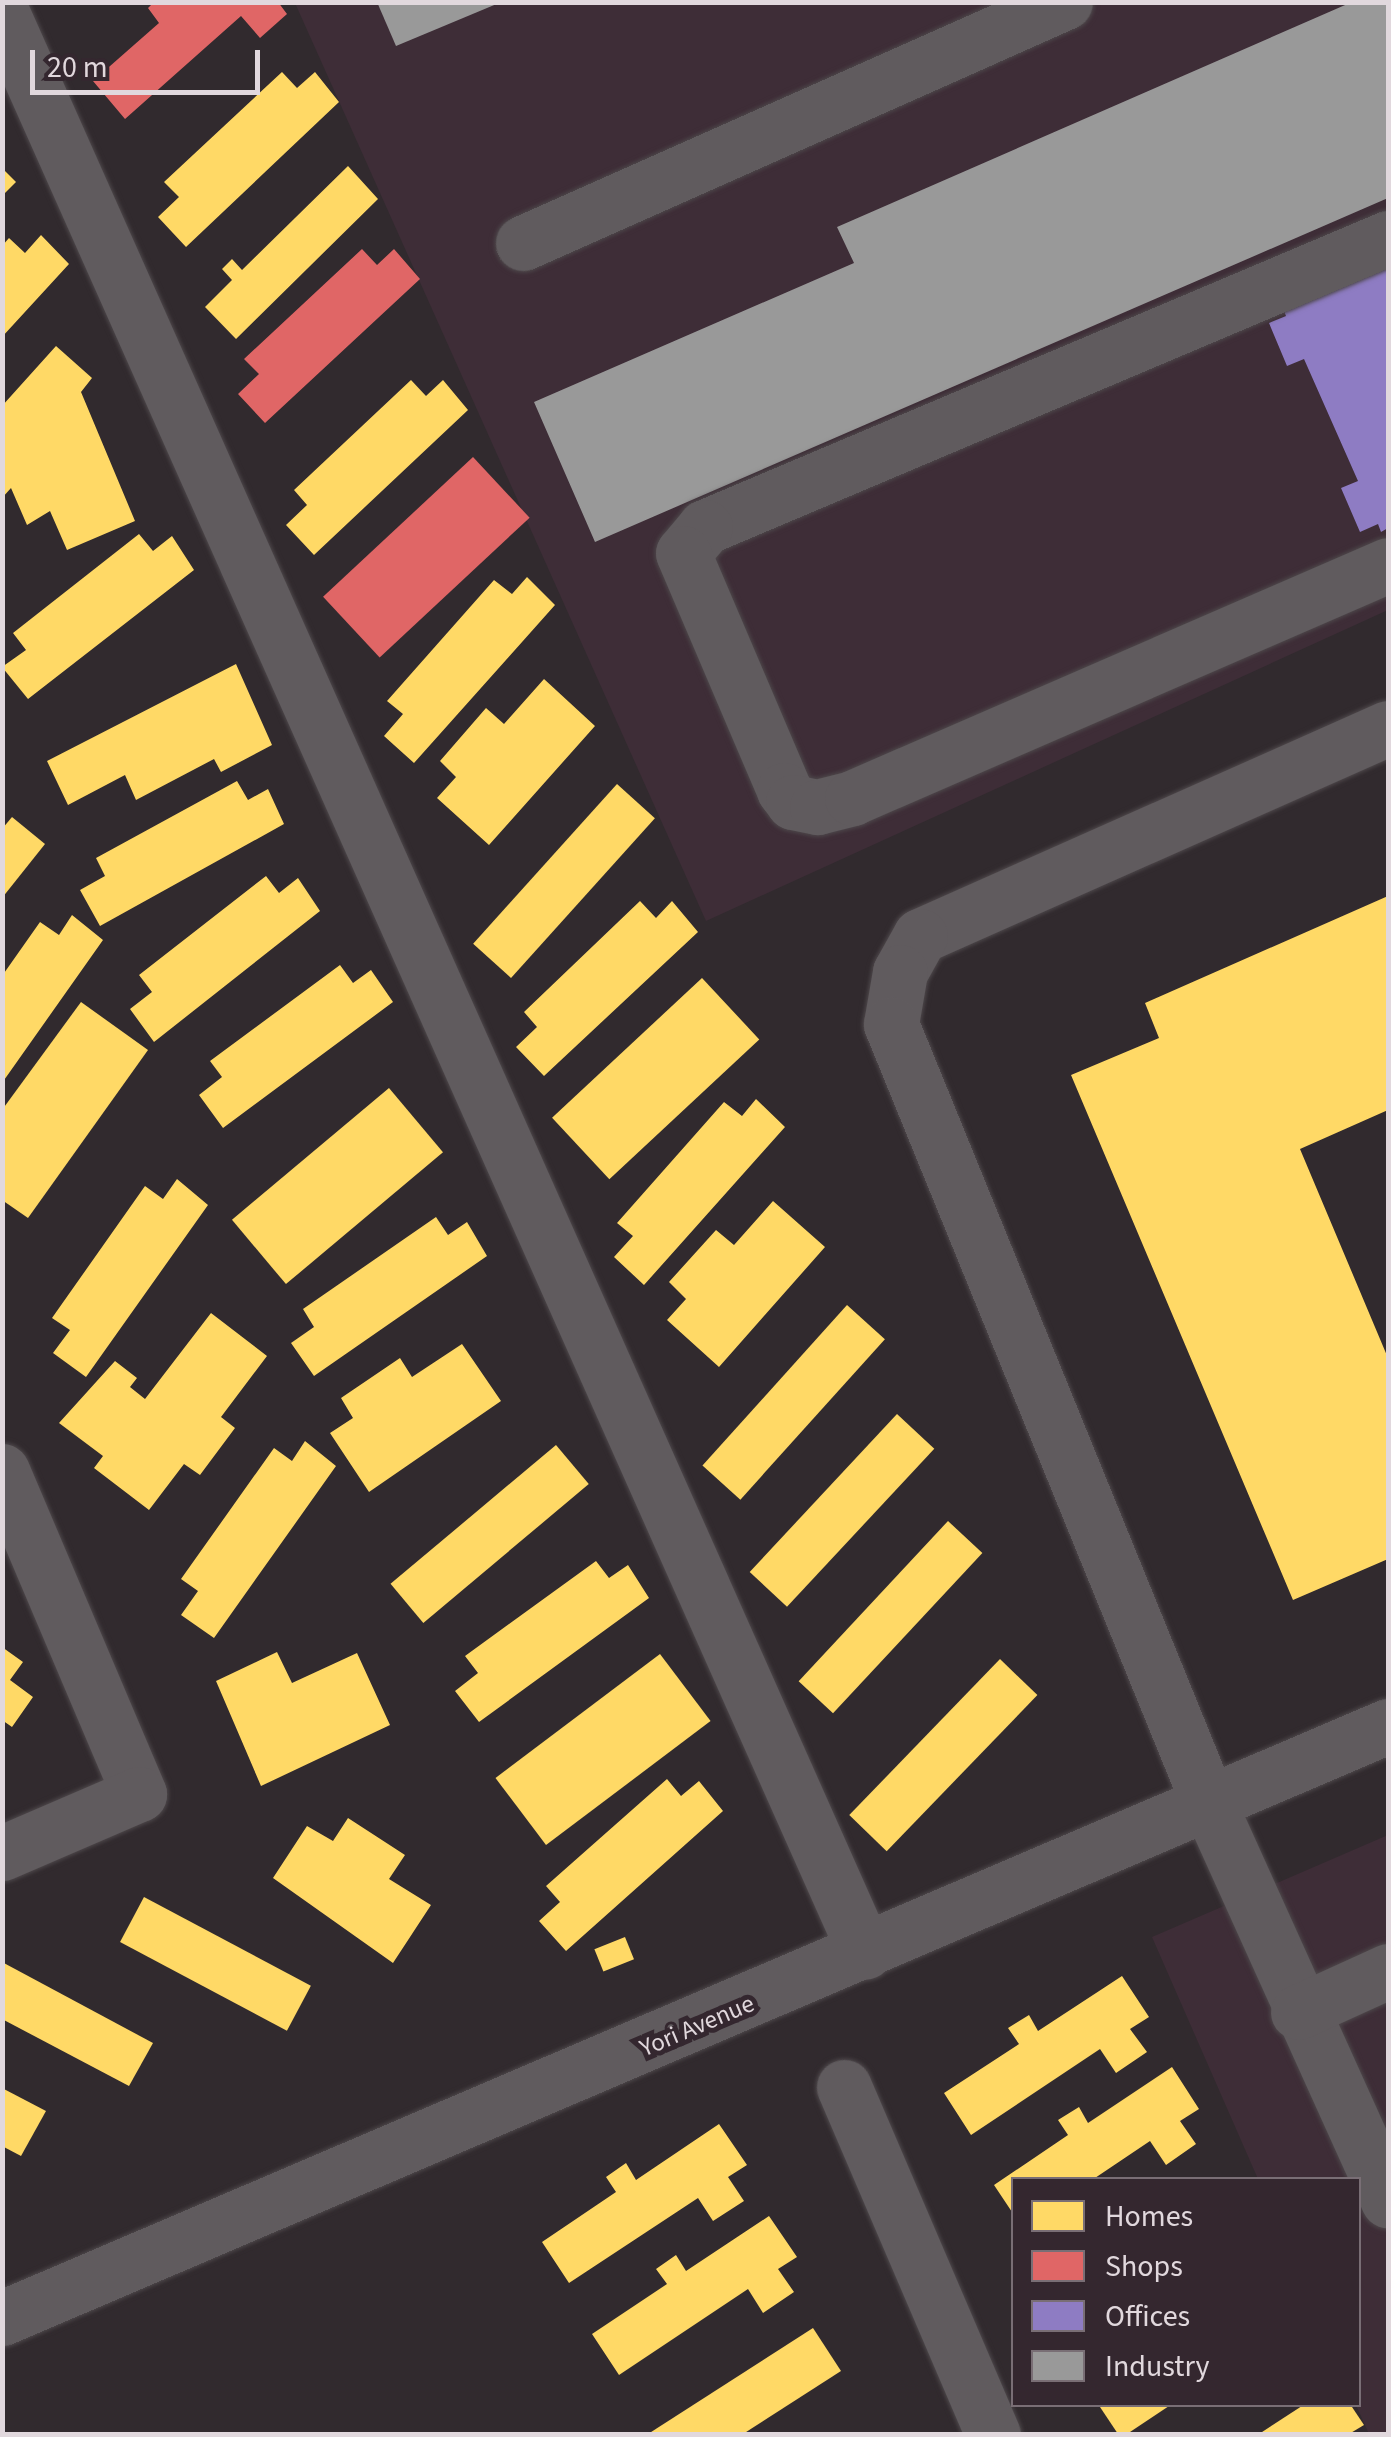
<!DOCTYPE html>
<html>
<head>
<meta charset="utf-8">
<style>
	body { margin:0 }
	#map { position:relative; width:1391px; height:2437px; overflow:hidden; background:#312a2e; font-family:"Source Sans 3",sans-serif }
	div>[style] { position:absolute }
	.built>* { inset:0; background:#3e2d37 }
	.homes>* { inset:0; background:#ffd966; transform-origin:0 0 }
	.shops>* { inset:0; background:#e06666; transform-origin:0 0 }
	.offices>* { inset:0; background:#8e7cc3 }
	.industry>* { inset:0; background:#999 }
	.roads { filter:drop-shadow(0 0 2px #4d474a) drop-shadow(0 0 2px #4d474a) }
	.minor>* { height:55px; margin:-27.5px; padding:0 27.5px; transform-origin:27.5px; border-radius:27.5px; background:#605b5e }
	span { translate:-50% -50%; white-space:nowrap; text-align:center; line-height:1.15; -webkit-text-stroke:10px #34272f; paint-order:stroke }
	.street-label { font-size:25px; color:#e1d8dd }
	.frame { position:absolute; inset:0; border:5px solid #e1d8dd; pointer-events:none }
	.legend { position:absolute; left:1011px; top:2177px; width:350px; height:230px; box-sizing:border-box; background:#34272f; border:2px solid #796e75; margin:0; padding:12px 18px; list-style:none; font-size:30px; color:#e1d8dd }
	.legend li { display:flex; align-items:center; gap:20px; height:50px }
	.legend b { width:50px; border:2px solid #796e75 }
	.scale { position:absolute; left:30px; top:50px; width:230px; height:45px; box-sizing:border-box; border:5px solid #e1d8dd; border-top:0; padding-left:12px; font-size:30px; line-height:35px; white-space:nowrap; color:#e1d8dd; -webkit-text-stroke:8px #34272f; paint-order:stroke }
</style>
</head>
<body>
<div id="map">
	<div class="built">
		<div style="clip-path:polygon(295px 3px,1388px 3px,1388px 610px,706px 921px)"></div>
		<div style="clip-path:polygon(1388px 1835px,1388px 2434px,1369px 2434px,1356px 2405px,1358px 2180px,1258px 2179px,1152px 1937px)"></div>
	</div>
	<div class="homes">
		<div style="clip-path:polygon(282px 72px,297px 88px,315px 72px,339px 102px,186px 247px,158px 217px,179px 197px,164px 182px)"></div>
		<div style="clip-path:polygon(348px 166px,378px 199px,236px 339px,205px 307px,232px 280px,222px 269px,232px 259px,242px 270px)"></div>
		<div style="clip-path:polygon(2px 168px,16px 182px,2px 196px)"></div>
		<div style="clip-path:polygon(41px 235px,69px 264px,2px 337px,2px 246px,9px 238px,25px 253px)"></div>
		<div style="clip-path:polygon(56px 346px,92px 378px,81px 392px,135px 521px,67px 550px,50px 511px,27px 525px,11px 488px,2px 498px,2px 406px)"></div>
		<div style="clip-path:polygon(411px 380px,426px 396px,443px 380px,468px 410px,314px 555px,286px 525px,307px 505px,294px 490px)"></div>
		<div style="clip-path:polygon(139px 534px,153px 551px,172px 536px,194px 570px,28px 699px,2px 667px,26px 650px,13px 633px)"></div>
		<div style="clip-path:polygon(527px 577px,555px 605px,414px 763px,384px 736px,403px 714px,387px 701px,494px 580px,512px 594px)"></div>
		<div style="clip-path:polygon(236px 664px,272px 745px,221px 772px,214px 759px,136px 800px,125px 775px,68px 805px,47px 761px)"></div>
		<div style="clip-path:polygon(544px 679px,595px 726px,489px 845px,437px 798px,456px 777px,440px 761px,486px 708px,504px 724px)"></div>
		<div style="clip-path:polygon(237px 781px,248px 800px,268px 789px,284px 824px,100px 926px,80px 890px,105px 876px,96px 858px)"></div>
		<div style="left:617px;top:784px;width:51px;height:215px;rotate:42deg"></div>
		<div style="clip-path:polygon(12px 817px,45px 844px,2px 898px,2px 829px)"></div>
		<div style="clip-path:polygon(266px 876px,279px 893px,298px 878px,320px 911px,154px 1042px,130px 1009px,152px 992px,139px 975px)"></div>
		<div style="clip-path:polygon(1388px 896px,1388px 1110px,1300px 1149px,1388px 1358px,1388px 1559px,1293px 1600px,1071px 1075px,1159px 1038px,1145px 1003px)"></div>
		<div style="clip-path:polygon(640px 901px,656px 918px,672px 901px,698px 932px,544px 1076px,516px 1047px,537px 1027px,524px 1012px)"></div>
		<div style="clip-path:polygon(72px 915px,103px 940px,2px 1083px,2px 976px,40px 922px,59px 935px)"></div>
		<div style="clip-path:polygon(340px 965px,353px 983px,371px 970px,393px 1002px,223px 1128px,199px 1095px,222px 1077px,210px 1061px)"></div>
		<div style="left:702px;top:978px;width:84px;height:205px;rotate:47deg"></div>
		<div style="clip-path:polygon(81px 1002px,148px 1050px,28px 1218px,2px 1200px,2px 1110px)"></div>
		<div style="left:389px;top:1088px;width:84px;height:205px;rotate:50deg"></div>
		<div style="clip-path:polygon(756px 1099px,785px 1127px,644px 1285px,614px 1257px,633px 1236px,617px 1223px,724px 1102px,742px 1116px)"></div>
		<div style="clip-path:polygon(177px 1179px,208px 1205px,86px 1377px,53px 1353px,70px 1330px,52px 1318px,145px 1186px,163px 1199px)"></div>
		<div style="clip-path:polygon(773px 1201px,825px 1247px,719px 1367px,667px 1320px,686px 1299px,669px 1282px,716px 1230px,734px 1245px)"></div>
		<div style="clip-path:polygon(436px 1217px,448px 1235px,467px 1222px,487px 1256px,314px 1376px,291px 1343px,314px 1327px,303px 1309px)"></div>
		<div style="left:847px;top:1305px;width:51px;height:216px;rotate:42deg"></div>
		<div style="clip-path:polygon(211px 1313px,267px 1356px,221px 1417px,235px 1428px,200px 1475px,184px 1464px,149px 1510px,94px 1468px,103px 1456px,59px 1423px,115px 1361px,137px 1378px,130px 1387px,145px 1399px)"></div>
		<div style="clip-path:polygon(462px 1344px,501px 1401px,369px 1492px,330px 1433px,353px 1418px,341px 1398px,400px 1358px,412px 1377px)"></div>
		<div style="left:897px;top:1414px;width:51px;height:216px;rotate:43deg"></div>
		<div style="clip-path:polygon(305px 1441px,336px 1466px,214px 1638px,181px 1615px,198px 1591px,181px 1579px,274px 1448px,292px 1461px)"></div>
		<div style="left:556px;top:1445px;width:51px;height:216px;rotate:50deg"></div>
		<div style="left:948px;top:1521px;width:47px;height:219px;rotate:43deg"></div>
		<div style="clip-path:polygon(596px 1561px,609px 1578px,628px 1565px,649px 1598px,479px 1722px,455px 1691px,478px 1673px,465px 1656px)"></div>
		<div style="clip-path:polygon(2px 1647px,23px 1662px,10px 1680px,33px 1697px,12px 1727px,2px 1720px)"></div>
		<div style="clip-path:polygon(277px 1652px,292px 1683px,357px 1653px,390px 1725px,261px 1786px,216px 1681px)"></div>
		<div style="left:660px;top:1654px;width:84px;height:206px;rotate:53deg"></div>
		<div style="left:1000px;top:1659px;width:52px;height:217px;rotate:44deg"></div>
		<div style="clip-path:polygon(667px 1779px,681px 1796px,699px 1781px,723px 1811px,566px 1951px,539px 1921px,560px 1902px,546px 1886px)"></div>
		<div style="clip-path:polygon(348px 1818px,405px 1855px,389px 1879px,431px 1905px,393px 1963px,273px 1878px,307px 1826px,333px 1841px)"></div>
		<div style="left:144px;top:1897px;width:189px;height:51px;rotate:28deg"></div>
		<div style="left:625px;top:1937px;width:24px;height:33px;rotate:68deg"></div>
		<div style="clip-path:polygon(2px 1962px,153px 2043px,129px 2086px,2px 2019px)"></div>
		<div style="clip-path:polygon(1122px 1976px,1149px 2017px,1130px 2029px,1147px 2052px,1116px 2073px,1100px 2049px,971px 2135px,944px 2093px,1019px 2044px,1008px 2028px,1029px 2015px,1038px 2031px)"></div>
		<div style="clip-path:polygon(1172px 2067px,1199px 2109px,1180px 2121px,1196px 2144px,1166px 2165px,1150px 2141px,1092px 2180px,1014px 2180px,1014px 2215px,994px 2185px,1068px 2135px,1058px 2120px,1079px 2107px,1088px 2123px)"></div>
		<div style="clip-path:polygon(2px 2088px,46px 2111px,21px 2156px,2px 2146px)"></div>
		<div style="clip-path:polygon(719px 2124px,747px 2165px,728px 2177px,744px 2201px,713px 2221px,698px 2198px,569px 2283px,542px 2242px,616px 2192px,606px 2177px,626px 2163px,636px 2180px)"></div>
		<div style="clip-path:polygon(769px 2216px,797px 2257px,778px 2269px,794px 2292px,763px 2313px,748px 2289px,619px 2375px,592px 2334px,667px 2284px,656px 2269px,676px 2255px,686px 2271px)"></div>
		<div style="clip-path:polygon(813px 2328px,841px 2371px,743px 2434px,648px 2434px)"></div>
		<div style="clip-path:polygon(1098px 2404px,1172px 2404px,1127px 2434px,1118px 2434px)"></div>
		<div style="clip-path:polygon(1305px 2404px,1350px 2404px,1364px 2425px,1349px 2434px,1259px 2434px)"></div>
	</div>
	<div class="shops">
		<div style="clip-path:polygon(154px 2px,278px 2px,287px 14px,260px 38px,241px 16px,125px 119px,93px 81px,159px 23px,148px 8px)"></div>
		<div style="clip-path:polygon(362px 249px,377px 265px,394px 249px,420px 279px,265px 423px,238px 394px,259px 374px,244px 359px)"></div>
		<div style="left:473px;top:457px;width:83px;height:205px;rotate:47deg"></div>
	</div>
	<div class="offices">
		<div style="clip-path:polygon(1388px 257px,1388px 528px,1381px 532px,1378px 524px,1360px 532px,1341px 488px,1358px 481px,1304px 359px,1287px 366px,1269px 323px,1286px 316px,1281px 304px)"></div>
	</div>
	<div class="industry">
		<div style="clip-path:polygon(377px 2px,499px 2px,499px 3px,396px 46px)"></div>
		<div style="clip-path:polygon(1352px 2px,1388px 2px,1388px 198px,595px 542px,534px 402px,854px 263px,837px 227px)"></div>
	</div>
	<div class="roads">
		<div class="minor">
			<div style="left:2px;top:13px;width:2122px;rotate:66.01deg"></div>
			<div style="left:1388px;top:238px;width:742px;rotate:157.07deg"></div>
			<div style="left:705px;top:527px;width:34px;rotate:130deg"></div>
			<div style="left:683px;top:553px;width:258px;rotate:66.9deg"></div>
			<div style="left:784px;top:790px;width:15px;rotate:53deg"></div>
			<div style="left:793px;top:802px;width:25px;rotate:12deg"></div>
			<div style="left:817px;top:807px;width:36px;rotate:-14deg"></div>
			<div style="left:852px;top:798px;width:584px;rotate:-23.49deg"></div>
			<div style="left:523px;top:243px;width:593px;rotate:-23.97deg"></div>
			<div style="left:1388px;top:728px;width:512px;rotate:156.04deg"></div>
			<div style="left:920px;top:936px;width:41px;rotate:119.1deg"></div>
			<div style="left:900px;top:972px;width:53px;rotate:99.8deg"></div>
			<div style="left:891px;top:1024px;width:842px;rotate:67.82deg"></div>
			<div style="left:1209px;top:1804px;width:435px;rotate:65.7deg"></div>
			<div style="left:2px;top:1471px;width:351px;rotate:67deg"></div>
			<div style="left:139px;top:1794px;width:149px;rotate:156.7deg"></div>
			<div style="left:1298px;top:2012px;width:99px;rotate:-24.5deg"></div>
			<div style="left:844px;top:2087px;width:378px;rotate:66.8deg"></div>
			<div style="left:2px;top:2318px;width:1507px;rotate:-23.13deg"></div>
		</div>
	</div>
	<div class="street-label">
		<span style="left:697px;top:2026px;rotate:-23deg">Yori Avenue</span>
	</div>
	<div class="frame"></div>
	<ul class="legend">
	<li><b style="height:28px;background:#ffd966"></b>Homes</li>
	<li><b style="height:28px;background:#e06666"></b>Shops</li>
	<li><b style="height:28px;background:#8e7cc3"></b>Offices</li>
	<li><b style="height:28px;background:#999"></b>Industry</li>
	</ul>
	<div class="scale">20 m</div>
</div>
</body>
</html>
